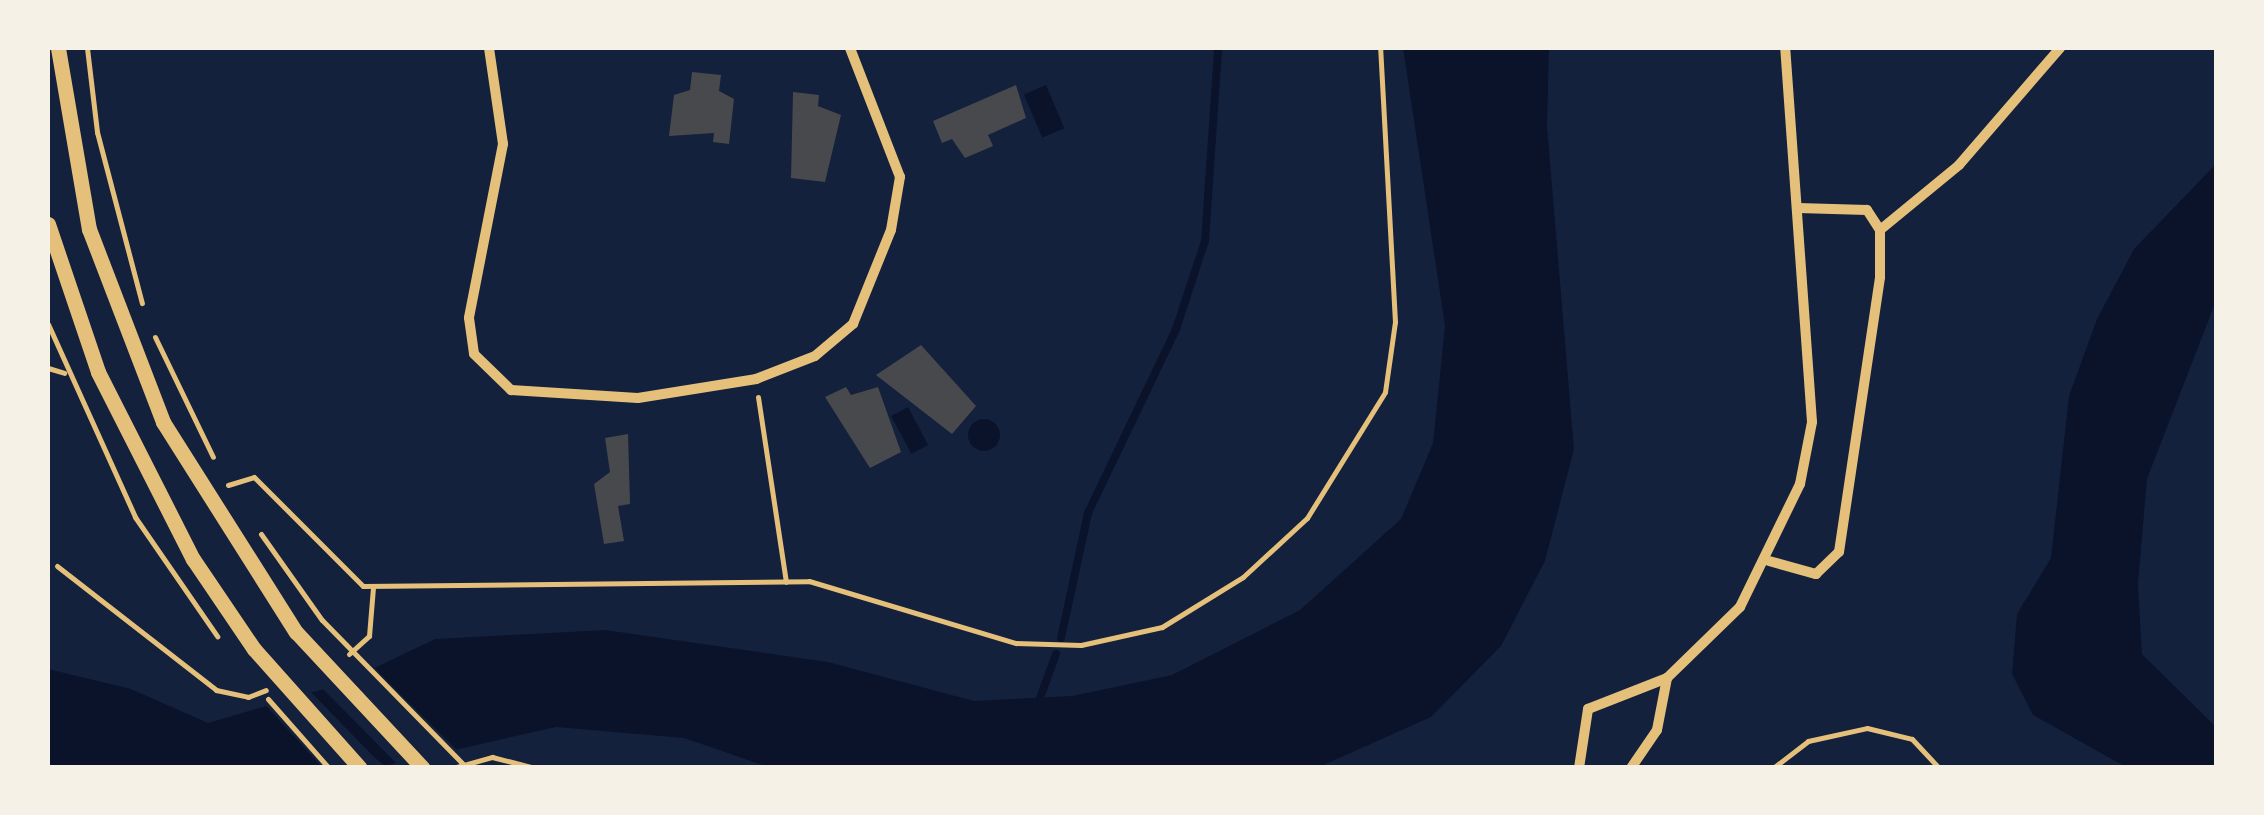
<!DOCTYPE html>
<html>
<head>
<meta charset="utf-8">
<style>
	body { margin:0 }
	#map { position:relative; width:2264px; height:815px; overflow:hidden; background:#14213d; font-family:"Sofia Sans Condensed",sans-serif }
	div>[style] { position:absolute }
	.water>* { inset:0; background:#0b132b; transform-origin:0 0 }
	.round { border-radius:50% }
	.pier>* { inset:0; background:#14213d }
	.stream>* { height:8px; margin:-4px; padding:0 4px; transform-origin:4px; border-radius:4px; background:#0b132b }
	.building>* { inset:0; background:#48494c }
	.path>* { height:5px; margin:-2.5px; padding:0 2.5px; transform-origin:2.5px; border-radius:2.5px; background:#e5c07b }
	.minor>* { height:10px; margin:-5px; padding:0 5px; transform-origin:5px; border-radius:5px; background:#e5c07b }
	.secondary>* { height:15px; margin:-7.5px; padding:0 7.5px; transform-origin:7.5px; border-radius:7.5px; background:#e5c07b }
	span { translate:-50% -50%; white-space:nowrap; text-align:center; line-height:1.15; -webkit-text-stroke:8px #f6f1e7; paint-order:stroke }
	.frame { position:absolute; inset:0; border:50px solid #f6f1e7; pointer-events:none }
</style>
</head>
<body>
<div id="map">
	<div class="water">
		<div style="clip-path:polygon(1403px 48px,1549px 48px,1547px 126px,1574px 449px,1545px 561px,1501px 646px,1431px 717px,1317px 768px,771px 768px,684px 738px,556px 727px,379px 767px,48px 768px,48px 669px,131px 689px,208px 723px,341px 684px,435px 639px,605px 630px,828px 662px,974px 701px,1072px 696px,1172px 675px,1300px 610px,1401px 519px,1433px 443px,1445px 326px)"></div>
		<div style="left:1046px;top:85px;width:47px;height:24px;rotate:67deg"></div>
		<div style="clip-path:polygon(2216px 164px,2216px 301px,2147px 479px,2138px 584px,2142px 654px,2216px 727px,2216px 767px,2126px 767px,2033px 715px,2012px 674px,2017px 614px,2051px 558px,2069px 396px,2097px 319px,2134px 249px)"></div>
		<div style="left:908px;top:407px;width:43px;height:19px;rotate:62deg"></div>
		<div class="round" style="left:968px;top:419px;width:32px;height:32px"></div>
	</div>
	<div class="pier">
		<div style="clip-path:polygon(371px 664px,389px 683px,457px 750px,399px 766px,319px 685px)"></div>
		<div style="clip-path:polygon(307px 688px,374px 757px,386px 767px,322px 767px,261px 700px)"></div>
	</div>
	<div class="stream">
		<div style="left:1061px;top:638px;width:128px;rotate:-77.8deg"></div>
		<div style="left:1088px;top:513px;width:204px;rotate:-64.4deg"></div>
		<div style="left:1176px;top:329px;width:93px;rotate:-71.8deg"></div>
		<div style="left:1205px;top:241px;width:193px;rotate:-86.1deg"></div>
		<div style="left:1040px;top:698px;width:47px;rotate:-70deg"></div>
	</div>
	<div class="building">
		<div style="clip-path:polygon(692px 72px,721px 75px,719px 91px,734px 99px,729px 144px,713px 142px,714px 133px,669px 136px,674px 95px,690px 90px)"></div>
		<div style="clip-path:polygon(1016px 85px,1026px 118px,988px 135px,993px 146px,965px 158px,952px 139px,942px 143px,933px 121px)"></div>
		<div style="clip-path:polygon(793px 92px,819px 95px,818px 106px,841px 115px,825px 182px,791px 178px)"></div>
		<div style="clip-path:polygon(921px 345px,976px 406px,952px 434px,876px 375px)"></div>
		<div style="clip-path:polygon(846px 387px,851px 395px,878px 387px,901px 452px,870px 468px,825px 397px)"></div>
		<div style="clip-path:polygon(628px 434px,630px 504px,618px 506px,624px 541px,604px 544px,594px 484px,610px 472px,605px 438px)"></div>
	</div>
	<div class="path">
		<div style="left:87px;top:48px;width:85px;rotate:83.2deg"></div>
		<div style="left:97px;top:132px;width:177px;rotate:75.3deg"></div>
		<div style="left:48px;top:324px;width:212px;rotate:65.7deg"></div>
		<div style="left:135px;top:517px;width:145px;rotate:55.4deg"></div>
		<div style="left:155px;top:337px;width:133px;rotate:64.2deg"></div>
		<div style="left:48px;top:368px;width:17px;rotate:17deg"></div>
		<div style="left:758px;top:397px;width:187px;rotate:81.4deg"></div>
		<div style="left:228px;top:485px;width:27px;rotate:-17deg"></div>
		<div style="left:254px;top:477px;width:154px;rotate:45deg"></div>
		<div style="left:363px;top:586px;width:446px;rotate:-0.6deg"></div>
		<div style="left:809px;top:581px;width:216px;rotate:16.7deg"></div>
		<div style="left:1016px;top:643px;width:65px;rotate:1.8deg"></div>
		<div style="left:1081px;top:645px;width:83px;rotate:-12.5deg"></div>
		<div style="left:1162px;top:627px;width:95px;rotate:-31.7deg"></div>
		<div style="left:1243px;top:577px;width:87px;rotate:-42.7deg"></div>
		<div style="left:1307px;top:518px;width:148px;rotate:-58.2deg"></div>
		<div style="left:1385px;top:392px;width:71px;rotate:-81.9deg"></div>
		<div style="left:1395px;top:322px;width:274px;rotate:-93.1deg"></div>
		<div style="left:261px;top:534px;width:105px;rotate:54.7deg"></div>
		<div style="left:322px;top:620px;width:207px;rotate:45.6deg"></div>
		<div style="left:57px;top:566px;width:202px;rotate:37.9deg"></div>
		<div style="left:216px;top:690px;width:33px;rotate:12deg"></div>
		<div style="left:248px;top:697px;width:19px;rotate:-21deg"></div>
		<div style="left:349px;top:654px;width:27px;rotate:-42deg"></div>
		<div style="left:369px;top:636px;width:49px;rotate:-85.3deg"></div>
		<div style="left:268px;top:699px;width:89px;rotate:48.6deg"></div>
		<div style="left:453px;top:768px;width:41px;rotate:-15.8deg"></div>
		<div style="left:492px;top:757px;width:44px;rotate:14.3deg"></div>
		<div style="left:1773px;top:768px;width:44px;rotate:-37.6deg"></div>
		<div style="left:1808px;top:741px;width:60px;rotate:-12.4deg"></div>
		<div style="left:1867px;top:728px;width:46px;rotate:13.7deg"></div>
		<div style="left:1912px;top:739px;width:40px;rotate:47deg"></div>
	</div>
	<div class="minor">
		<div style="left:489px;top:48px;width:97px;rotate:81.7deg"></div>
		<div style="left:503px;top:144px;width:177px;rotate:101.1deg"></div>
		<div style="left:469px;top:318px;width:36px;rotate:82deg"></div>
		<div style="left:474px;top:354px;width:52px;rotate:44.2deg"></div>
		<div style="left:511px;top:390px;width:127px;rotate:3.6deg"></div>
		<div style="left:638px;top:398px;width:120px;rotate:-9.1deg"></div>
		<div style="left:756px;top:379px;width:63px;rotate:-21.3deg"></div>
		<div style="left:815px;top:356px;width:50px;rotate:-40.1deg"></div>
		<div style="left:853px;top:324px;width:101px;rotate:-68deg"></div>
		<div style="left:891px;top:230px;width:54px;rotate:-80.4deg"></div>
		<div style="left:900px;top:177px;width:138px;rotate:-111.2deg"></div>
		<div style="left:1880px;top:230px;width:102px;rotate:-39.4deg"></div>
		<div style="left:1959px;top:165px;width:155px;rotate:-49.2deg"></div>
		<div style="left:1769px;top:561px;width:49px;rotate:15.5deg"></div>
		<div style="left:1816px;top:574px;width:32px;rotate:-44deg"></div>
		<div style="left:1839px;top:552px;width:278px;rotate:-81.5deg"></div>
		<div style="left:1880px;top:277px;width:47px;rotate:-90deg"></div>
		<div style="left:1880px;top:230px;width:24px;rotate:-123deg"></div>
		<div style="left:1867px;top:210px;width:69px;rotate:-178.3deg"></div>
		<div style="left:1579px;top:768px;width:60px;rotate:-81.3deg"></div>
		<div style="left:1588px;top:709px;width:85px;rotate:-21.4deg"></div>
		<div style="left:1667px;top:678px;width:102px;rotate:-44.2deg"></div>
		<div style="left:1740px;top:607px;width:137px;rotate:-64deg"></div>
		<div style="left:1800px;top:484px;width:63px;rotate:-79deg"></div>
		<div style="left:1812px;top:422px;width:375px;rotate:-94.1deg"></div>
		<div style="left:1631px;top:768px;width:46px;rotate:-55.6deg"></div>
		<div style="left:1657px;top:730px;width:53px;rotate:-79.1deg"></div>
	</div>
	<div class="secondary">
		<div style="left:58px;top:48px;width:184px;rotate:80.3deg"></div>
		<div style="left:89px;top:229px;width:207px;rotate:69deg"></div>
		<div style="left:163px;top:422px;width:249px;rotate:57.7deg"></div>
		<div style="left:296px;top:632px;width:186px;rotate:47deg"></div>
		<div style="left:48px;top:224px;width:156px;rotate:71.3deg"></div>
		<div style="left:98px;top:372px;width:210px;rotate:63.1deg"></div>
		<div style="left:193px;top:559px;width:109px;rotate:55.9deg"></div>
		<div style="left:254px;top:649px;width:159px;rotate:48.3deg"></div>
	</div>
	<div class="frame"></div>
</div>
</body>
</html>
